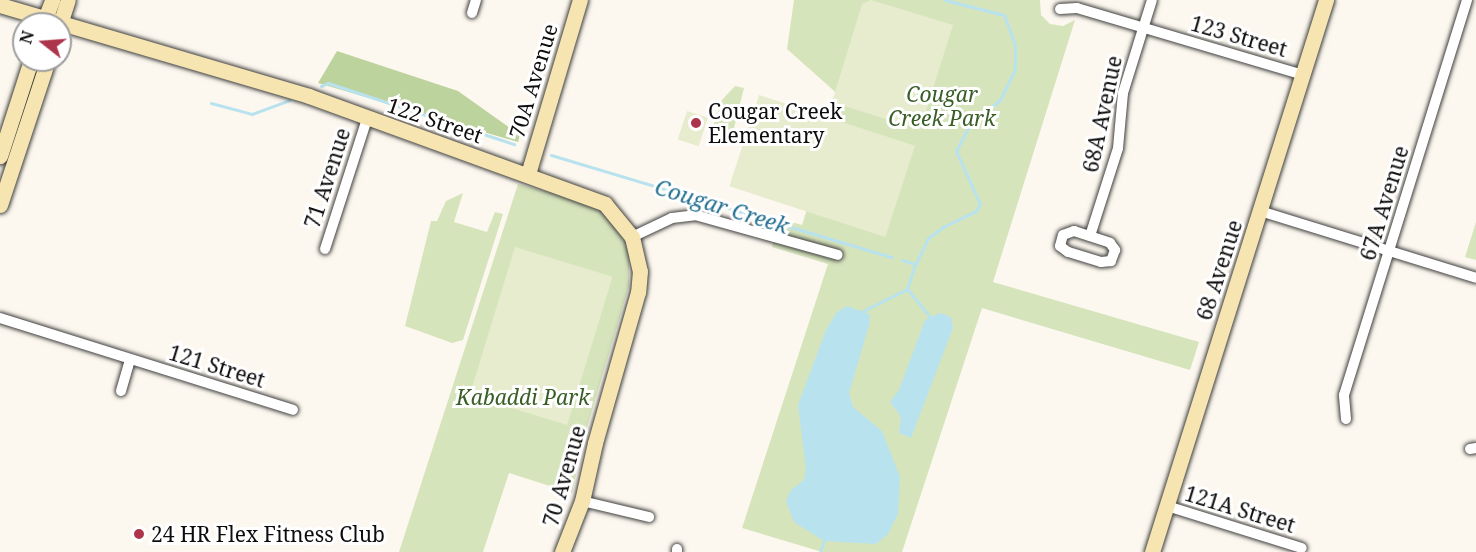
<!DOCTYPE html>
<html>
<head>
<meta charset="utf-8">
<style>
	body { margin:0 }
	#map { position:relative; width:1476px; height:552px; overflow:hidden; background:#fdf8ef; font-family:"Noto Serif",serif }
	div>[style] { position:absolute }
	.green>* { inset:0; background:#d6e4bc }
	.forest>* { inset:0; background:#bdd39d }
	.pitch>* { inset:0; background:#e6eccd; transform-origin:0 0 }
	.water>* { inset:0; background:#b9e2ef }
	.stream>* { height:3px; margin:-1.5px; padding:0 1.5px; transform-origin:1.5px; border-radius:1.5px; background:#b9e2ef }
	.roads { filter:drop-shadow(0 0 2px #404040) drop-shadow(0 0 2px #404040) }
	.street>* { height:10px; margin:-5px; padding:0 5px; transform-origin:5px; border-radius:5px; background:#fff }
	.secondary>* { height:15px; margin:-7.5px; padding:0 7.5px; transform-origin:7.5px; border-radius:7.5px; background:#f6e5b1 }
	.dots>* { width:16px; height:16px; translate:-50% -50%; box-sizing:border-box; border:3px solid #fff; border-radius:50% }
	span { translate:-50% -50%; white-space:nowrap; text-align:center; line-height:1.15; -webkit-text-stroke:6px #fff; paint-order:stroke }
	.street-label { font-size:21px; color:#0d0d0d }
	.park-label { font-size:21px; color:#385d25; font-style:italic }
	.poi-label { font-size:21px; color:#0d0d0d }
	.left { translate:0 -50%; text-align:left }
	.water-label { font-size:22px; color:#247091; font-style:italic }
	.north { position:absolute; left:12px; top:12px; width:60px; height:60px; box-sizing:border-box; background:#fff; border:2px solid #9e9e9e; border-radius:50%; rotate:287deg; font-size:16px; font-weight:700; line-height:24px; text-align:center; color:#0d0d0d }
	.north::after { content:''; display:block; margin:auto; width:21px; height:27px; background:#ad354b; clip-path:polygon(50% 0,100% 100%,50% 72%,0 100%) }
</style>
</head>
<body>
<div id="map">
	<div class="green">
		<div style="clip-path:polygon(794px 0,1040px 0,1041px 15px,1050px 24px,1063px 26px,1075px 20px,993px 282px,1199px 342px,1190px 370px,982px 308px,902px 552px,822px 552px,742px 528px,828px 264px,772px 247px,776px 228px,762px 214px,802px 225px,842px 98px,787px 49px)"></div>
		<div style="clip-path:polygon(735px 86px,744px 88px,731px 140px,711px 133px,722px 100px)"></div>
		<div style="clip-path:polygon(518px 184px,591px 204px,608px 214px,629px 249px,629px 286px,584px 438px,572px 493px,509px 473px,483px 552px,399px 552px)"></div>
		<div style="clip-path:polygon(463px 193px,454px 222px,487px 232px,495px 212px,503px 214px,463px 340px,452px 343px,405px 326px,431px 221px,437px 221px,446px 201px)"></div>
		<div style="clip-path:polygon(1476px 222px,1476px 260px,1465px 257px)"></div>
	</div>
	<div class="forest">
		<div style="clip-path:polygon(337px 51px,458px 91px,520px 135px,518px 142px,318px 83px)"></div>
	</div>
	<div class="pitch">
		<div style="clip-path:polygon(871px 0,953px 25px,920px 130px,832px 102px,862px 4px)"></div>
		<div style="left:759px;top:95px;width:164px;height:96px;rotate:18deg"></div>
		<div style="left:687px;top:111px;width:22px;height:30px;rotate:18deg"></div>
		<div style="left:515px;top:247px;width:102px;height:155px;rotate:17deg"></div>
	</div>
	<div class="water">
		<div style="clip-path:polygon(847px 306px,869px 314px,870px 322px,849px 393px,853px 407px,882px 431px,900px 477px,898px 514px,888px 534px,876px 544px,824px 541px,794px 522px,786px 501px,791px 490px,804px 480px,806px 469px,798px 405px,826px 330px,837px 312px)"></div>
		<div style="clip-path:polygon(940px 313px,951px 317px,953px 328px,911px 438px,899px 433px,901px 417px,890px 402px,899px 390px,925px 320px)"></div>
	</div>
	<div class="stream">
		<div style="left:321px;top:86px;width:8px;rotate:-23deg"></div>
		<div style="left:328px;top:83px;width:196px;rotate:18.2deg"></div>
		<div style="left:211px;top:103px;width:42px;rotate:15deg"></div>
		<div style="left:252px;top:114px;width:40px;rotate:-20.2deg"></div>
		<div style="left:551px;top:155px;width:356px;rotate:16.7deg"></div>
		<div style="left:902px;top:260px;width:14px;rotate:17deg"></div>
		<div style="left:863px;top:311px;width:49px;rotate:-26.6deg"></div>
		<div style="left:930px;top:317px;width:36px;rotate:-129deg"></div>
		<div style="left:907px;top:289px;width:23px;rotate:-72deg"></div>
		<div style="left:914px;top:267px;width:32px;rotate:-64deg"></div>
		<div style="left:928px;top:238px;width:19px;rotate:-36deg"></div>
		<div style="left:943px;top:227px;width:37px;rotate:-26deg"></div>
		<div style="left:976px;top:211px;width:8px;rotate:-60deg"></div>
		<div style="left:980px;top:204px;width:58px;rotate:-114.4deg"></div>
		<div style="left:956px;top:151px;width:32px;rotate:-62deg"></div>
		<div style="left:971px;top:123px;width:37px;rotate:-38deg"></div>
		<div style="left:1000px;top:100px;width:34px;rotate:-64deg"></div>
		<div style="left:1015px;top:69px;width:24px;rotate:-90deg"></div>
		<div style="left:1015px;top:45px;width:32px;rotate:-110deg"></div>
		<div style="left:1004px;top:15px;width:61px;rotate:-165.7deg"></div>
		<div style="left:820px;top:552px;width:12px;rotate:-70deg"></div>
	</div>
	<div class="roads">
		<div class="street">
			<div style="left:1060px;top:9px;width:17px;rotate:-3deg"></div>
			<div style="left:1077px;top:8px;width:236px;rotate:16.5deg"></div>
			<div style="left:472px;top:13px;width:14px;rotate:-73deg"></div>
			<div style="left:1260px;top:211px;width:226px;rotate:17.2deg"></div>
			<div style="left:1074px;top:231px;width:38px;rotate:18deg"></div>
			<div style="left:1110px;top:243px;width:9px;rotate:54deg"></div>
			<div style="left:1115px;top:250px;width:12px;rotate:110deg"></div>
			<div style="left:1111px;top:261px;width:10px;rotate:174deg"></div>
			<div style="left:1101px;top:262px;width:34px;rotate:-163deg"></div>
			<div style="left:1068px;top:252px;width:10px;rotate:-143deg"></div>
			<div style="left:1060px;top:246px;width:11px;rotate:-75deg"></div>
			<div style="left:1063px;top:235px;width:12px;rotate:-20deg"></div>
			<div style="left:1090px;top:236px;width:92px;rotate:-72.3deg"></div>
			<div style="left:1118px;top:148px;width:55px;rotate:-84.8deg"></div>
			<div style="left:1123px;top:93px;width:97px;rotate:-72.7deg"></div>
			<div style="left:632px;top:237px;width:44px;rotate:-25.4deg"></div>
			<div style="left:672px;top:218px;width:23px;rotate:-7deg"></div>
			<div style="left:695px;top:215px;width:148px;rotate:15.6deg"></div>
			<div style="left:325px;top:249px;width:137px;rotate:-72.1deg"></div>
			<div style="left:0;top:318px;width:307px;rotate:17.4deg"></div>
			<div style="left:121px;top:391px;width:33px;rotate:-74deg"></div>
			<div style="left:1346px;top:419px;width:24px;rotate:-95deg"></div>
			<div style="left:1344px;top:395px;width:414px;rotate:-72.7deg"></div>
			<div style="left:1470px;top:449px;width:6px;rotate:-9deg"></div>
			<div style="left:582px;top:501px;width:69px;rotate:13.4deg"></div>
			<div style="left:1167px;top:506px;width:141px;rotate:17.3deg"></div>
			<div style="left:677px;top:549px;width:3px;rotate:90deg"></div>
		</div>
		<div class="secondary">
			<div style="left:0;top:5px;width:322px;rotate:16.4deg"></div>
			<div style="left:309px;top:96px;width:315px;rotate:20deg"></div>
			<div style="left:605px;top:204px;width:43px;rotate:50.7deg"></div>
			<div style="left:632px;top:237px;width:35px;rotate:77deg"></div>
			<div style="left:640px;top:271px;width:21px;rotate:95deg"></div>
			<div style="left:638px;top:292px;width:157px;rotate:105.9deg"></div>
			<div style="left:595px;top:443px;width:59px;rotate:102.6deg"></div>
			<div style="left:582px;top:501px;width:55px;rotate:111.4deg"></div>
			<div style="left:43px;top:24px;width:26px;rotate:-69deg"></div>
			<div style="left:60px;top:24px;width:25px;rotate:-72deg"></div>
			<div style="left:0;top:156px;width:101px;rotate:-72.1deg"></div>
			<div style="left:528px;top:174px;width:182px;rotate:-73.4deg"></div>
			<div style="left:0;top:205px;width:153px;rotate:-71.7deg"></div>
			<div style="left:1152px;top:552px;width:579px;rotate:-72.5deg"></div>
		</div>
	</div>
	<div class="dots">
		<div style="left:696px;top:123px;background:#ad354b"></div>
		<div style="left:139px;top:534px;background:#ad354b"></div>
	</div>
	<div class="street-label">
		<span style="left:1239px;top:36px;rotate:16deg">123 Street</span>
		<span style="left:533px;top:81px;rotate:-73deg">70A Avenue</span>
		<span style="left:1102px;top:114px;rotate:-78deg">68A Avenue</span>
		<span style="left:435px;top:120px;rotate:19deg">122 Street</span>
		<span style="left:327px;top:178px;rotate:-72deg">71 Avenue</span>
		<span style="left:1384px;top:203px;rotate:-73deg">67A Avenue</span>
		<span style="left:1219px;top:270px;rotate:-72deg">68 Avenue</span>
		<span style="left:217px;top:366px;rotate:17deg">121 Street</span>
		<span style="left:564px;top:476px;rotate:-74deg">70 Avenue</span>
		<span style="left:1240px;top:509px;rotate:17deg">121A Street</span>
	</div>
	<div class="park-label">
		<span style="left:942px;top:106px">Cougar<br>Creek Park</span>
		<span style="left:523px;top:397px">Kabaddi Park</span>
	</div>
	<div class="poi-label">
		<span class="left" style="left:708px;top:123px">Cougar Creek<br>Elementary</span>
		<span class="left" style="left:151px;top:534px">24 HR Flex Fitness Club</span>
	</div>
	<div class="water-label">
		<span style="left:722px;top:206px;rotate:17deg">Cougar Creek</span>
	</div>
	<div class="north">N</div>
</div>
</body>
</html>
